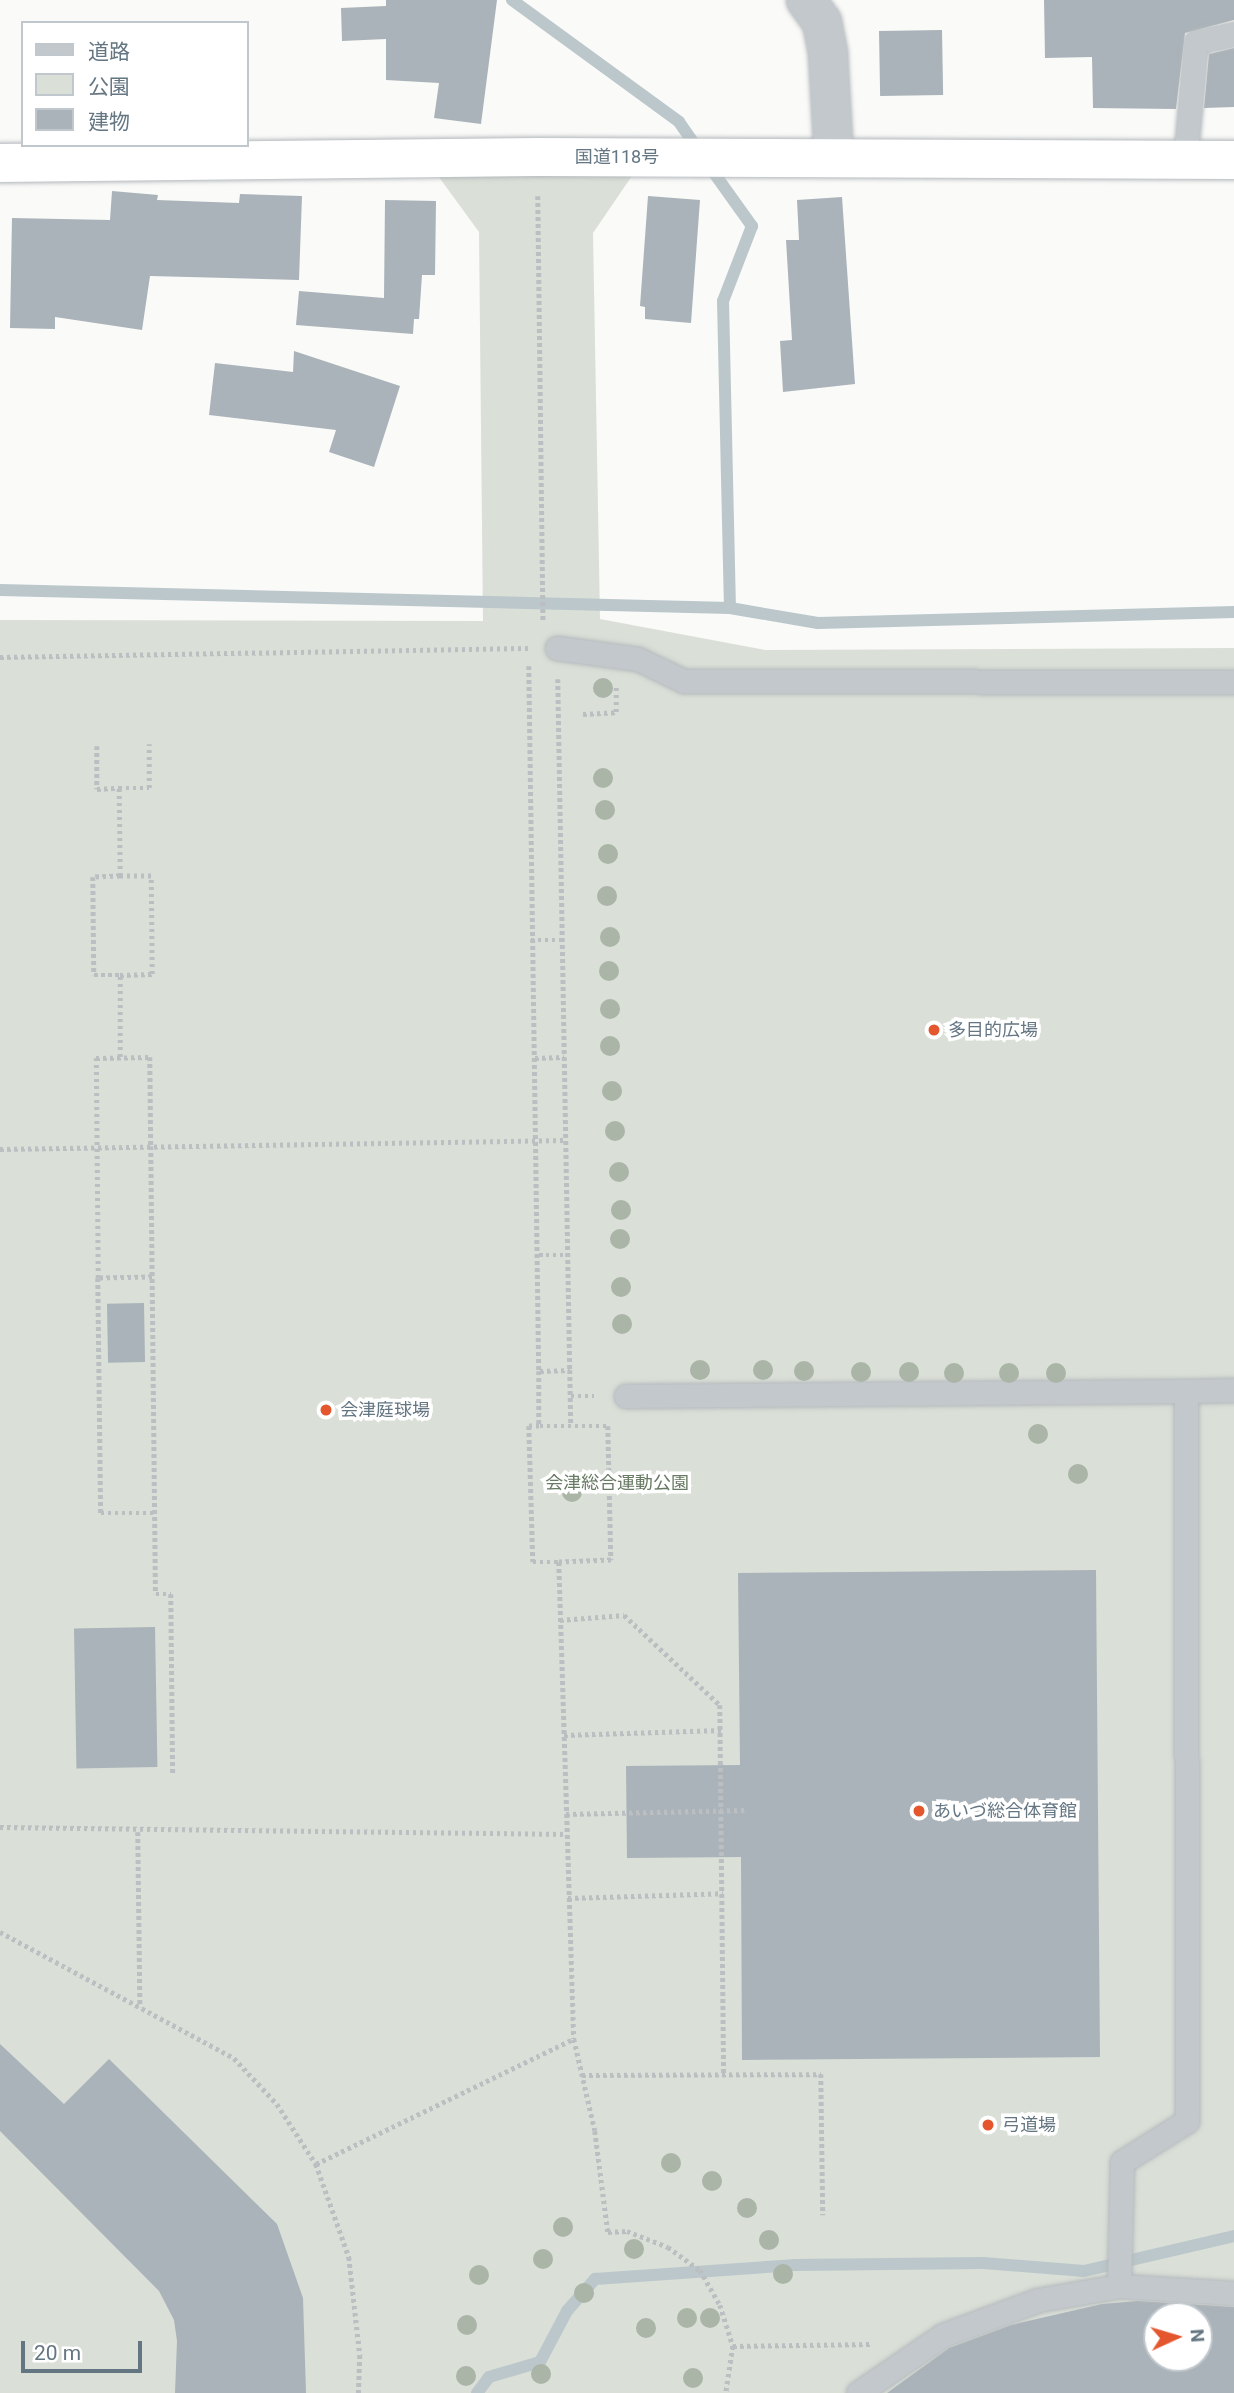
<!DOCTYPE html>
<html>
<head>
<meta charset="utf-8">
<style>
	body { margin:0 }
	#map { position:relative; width:1234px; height:2393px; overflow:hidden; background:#fafaf8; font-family:Roboto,"Noto Sans JP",sans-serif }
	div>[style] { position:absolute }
	.green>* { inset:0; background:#dadfd7 }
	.stream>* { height:12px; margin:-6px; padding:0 6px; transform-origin:6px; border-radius:6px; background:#bbc7cb }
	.building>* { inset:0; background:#aab3b9; transform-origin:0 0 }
	.path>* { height:4.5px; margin-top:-2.25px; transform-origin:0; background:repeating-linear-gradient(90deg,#bbbfc2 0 3.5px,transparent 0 7px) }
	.roads { filter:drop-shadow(0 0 2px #b4b9bd) drop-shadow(0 0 2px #b4b9bd) }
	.lane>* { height:23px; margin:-11.5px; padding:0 11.5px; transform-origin:11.5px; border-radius:11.5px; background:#c3c8cc }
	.street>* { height:38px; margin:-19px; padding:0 19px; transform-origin:19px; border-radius:19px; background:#c3c8cc }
	.highway>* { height:38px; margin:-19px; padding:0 19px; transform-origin:19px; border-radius:19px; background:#fff }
	.trees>* { width:20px; height:20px; margin:-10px; border-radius:50%; background:#aab4a7 }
	.dots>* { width:19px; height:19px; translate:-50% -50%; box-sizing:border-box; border:4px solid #fff; border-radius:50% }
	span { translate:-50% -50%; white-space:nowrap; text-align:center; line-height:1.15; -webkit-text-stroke:7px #fff; paint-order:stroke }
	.street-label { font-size:18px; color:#657683 }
	.poi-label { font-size:18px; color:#657683 }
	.left { translate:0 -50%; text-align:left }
	.park-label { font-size:18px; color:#687a64 }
	.legend { position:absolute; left:21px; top:21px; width:228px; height:126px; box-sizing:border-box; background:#fff; border:2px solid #c1c8cd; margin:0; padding:9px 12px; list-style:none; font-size:21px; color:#657683 }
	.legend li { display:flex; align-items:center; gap:14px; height:35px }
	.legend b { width:35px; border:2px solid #c1c8cd }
	.north { position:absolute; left:1143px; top:2302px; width:70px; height:70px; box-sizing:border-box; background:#fff; border:2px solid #c1c8cd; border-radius:50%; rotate:86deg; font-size:19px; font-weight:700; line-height:28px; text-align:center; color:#657683 }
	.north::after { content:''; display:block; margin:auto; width:24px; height:32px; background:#e4572e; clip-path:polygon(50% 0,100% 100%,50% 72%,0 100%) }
	.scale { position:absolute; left:21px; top:2341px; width:121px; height:32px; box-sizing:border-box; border:4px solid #657683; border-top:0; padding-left:9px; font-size:21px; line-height:24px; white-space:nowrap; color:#657683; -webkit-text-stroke:5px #fff; paint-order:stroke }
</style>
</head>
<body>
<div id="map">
	<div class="green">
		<div style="clip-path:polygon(evenodd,636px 170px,593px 233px,600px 619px,765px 650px,1234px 648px,1234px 2393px,0 2393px,0 620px,483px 621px,479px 232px,436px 173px,636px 170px,1157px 2316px,1199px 2316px,1199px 2358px,1157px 2358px,1157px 2316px)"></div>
	</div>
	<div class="stream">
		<div style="left:512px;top:0;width:207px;rotate:36.1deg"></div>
		<div style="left:679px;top:122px;width:35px;rotate:55deg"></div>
		<div style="left:709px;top:166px;width:74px;rotate:54.4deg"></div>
		<div style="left:752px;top:226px;width:80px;rotate:111.1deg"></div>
		<div style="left:723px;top:301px;width:307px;rotate:88.7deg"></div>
		<div style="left:0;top:590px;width:730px;rotate:1.41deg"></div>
		<div style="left:730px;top:608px;width:89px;rotate:9.7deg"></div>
		<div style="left:818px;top:623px;width:416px;rotate:-1.5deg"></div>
		<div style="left:477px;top:2393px;width:20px;rotate:-53deg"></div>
		<div style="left:489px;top:2377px;width:53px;rotate:-16.4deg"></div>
		<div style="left:540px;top:2362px;width:58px;rotate:-62.1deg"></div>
		<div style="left:567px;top:2311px;width:43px;rotate:-48.8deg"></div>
		<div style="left:595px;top:2279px;width:199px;rotate:-4deg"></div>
		<div style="left:794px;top:2265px;width:189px;rotate:-0.6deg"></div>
		<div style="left:983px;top:2263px;width:101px;rotate:4.5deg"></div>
		<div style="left:1084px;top:2271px;width:154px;rotate:-13.1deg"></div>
	</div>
	<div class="building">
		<div style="clip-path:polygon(386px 0,497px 0,481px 124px,434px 118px,439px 83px,386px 80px,386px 39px,342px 41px,341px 8px,386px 6px)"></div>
		<div style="clip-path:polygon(1044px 0,1234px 0,1234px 20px,1185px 33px,1176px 109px,1093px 108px,1092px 57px,1045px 58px)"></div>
		<div style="left:942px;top:30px;width:65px;height:63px;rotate:89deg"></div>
		<div style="clip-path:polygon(1234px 48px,1234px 107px,1204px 108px,1209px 54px)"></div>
		<div style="clip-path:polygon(112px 191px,158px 195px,157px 200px,239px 203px,240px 194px,302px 196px,299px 280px,150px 276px,142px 330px,55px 317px,55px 329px,10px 328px,12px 218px,110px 220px)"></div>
		<div style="clip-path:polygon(648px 196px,700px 200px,691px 323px,645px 319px,645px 307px,640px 306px)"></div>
		<div style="clip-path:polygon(842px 197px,855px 384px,783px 392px,780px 341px,792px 340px,786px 240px,799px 240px,797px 200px)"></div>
		<div style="clip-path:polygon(385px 200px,436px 201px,435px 275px,422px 275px,419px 319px,414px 319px,413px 334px,296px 325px,299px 291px,384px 298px)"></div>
		<div style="clip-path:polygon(294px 351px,400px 386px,374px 467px,329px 452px,336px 430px,209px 415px,215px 363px,293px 372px)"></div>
		<div style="left:144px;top:1303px;width:59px;height:37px;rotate:89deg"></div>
		<div style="clip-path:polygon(1096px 1570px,1100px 2057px,742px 2060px,741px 1857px,627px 1858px,626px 1766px,740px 1765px,738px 1573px)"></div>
		<div style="left:155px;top:1627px;width:140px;height:81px;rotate:89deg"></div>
		<div style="clip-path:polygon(0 2044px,64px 2104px,109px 2059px,277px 2224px,303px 2298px,306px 2393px,175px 2393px,177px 2341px,174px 2320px,159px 2291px,0 2131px)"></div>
		<div style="clip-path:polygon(evenodd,1138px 2301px,1234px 2307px,1234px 2393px,887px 2393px,949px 2348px,1011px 2325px,1102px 2304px,1138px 2301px,1157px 2316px,1199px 2316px,1199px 2358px,1157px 2358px,1157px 2316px)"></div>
	</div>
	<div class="path">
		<div style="left:538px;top:196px;width:425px;rotate:89.3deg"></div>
		<div style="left:0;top:657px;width:528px;rotate:-0.98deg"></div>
		<div style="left:529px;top:666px;width:705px;rotate:89.19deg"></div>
		<div style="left:539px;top:1371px;width:55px;rotate:90deg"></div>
		<div style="left:539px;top:1426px;width:10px;rotate:180deg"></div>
		<div style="left:529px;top:1426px;width:136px;rotate:88.3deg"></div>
		<div style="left:533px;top:1562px;width:26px"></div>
		<div style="left:559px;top:1562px;width:477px;rotate:88.2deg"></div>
		<div style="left:574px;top:2039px;width:94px;rotate:77.1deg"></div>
		<div style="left:595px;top:2131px;width:102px;rotate:82.7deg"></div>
		<div style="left:608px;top:2232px;width:19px;rotate:-3deg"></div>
		<div style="left:627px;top:2231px;width:44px;rotate:21.3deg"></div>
		<div style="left:668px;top:2247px;width:39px;rotate:36deg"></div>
		<div style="left:700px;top:2270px;width:40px;rotate:60.3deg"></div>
		<div style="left:720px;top:2305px;width:43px;rotate:72.4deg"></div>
		<div style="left:733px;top:2346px;width:48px;rotate:98.5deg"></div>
		<div style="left:558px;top:679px;width:691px;rotate:89.01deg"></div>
		<div style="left:583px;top:714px;width:33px;rotate:-3deg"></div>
		<div style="left:616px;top:712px;width:26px;rotate:-90deg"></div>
		<div style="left:97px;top:746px;width:43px;rotate:90deg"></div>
		<div style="left:97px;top:789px;width:22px;rotate:-3deg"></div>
		<div style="left:120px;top:876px;width:27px;rotate:178deg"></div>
		<div style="left:93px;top:877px;width:98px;rotate:89.4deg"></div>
		<div style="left:94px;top:975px;width:26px"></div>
		<div style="left:531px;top:940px;width:31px"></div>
		<div style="left:120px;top:1057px;width:82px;rotate:-90deg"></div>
		<div style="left:120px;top:975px;width:32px;rotate:-2deg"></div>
		<div style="left:152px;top:974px;width:98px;rotate:-90.6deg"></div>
		<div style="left:151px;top:876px;width:31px;rotate:180deg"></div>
		<div style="left:120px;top:876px;width:88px;rotate:-90.7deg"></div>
		<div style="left:119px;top:788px;width:30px"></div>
		<div style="left:149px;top:788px;width:44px;rotate:-90deg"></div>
		<div style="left:535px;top:1058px;width:29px;rotate:-2deg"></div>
		<div style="left:0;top:1149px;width:566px;rotate:-0.91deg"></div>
		<div style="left:539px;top:1255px;width:29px"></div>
		<div style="left:152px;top:1277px;width:54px;rotate:178.9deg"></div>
		<div style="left:98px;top:1278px;width:220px;rotate:-90.5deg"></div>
		<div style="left:96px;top:1058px;width:54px;rotate:-1.1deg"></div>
		<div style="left:150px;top:1057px;width:89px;rotate:89.4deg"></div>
		<div style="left:151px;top:1146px;width:448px;rotate:89.4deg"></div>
		<div style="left:156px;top:1594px;width:15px"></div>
		<div style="left:171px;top:1594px;width:181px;rotate:89.4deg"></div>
		<div style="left:98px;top:1278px;width:235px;rotate:89.3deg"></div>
		<div style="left:101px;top:1513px;width:54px"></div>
		<div style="left:540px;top:1371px;width:30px;rotate:-2deg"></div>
		<div style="left:570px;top:1370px;width:56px;rotate:89deg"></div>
		<div style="left:571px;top:1396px;width:23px"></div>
		<div style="left:540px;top:1426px;width:68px"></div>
		<div style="left:608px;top:1426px;width:134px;rotate:88.7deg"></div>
		<div style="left:611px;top:1560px;width:52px;rotate:177.8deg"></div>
		<div style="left:560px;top:1620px;width:64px;rotate:-4.5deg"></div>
		<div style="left:624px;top:1615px;width:132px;rotate:43.2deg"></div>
		<div style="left:720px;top:1705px;width:370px;rotate:89.4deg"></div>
		<div style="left:564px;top:1735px;width:157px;rotate:-1.8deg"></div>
		<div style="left:566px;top:1814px;width:179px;rotate:-1.3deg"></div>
		<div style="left:0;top:1827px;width:567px;rotate:0.71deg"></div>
		<div style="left:138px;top:1832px;width:175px;rotate:89.3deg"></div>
		<div style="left:568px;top:1898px;width:155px;rotate:-1.8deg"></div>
		<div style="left:0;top:1932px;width:266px;rotate:28.3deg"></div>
		<div style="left:234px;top:2058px;width:63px;rotate:46.9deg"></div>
		<div style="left:277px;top:2104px;width:72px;rotate:57deg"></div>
		<div style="left:316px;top:2164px;width:99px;rotate:70.5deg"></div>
		<div style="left:349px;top:2257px;width:99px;rotate:83.6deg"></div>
		<div style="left:360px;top:2355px;width:38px;rotate:92deg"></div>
		<div style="left:582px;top:2075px;width:239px;rotate:-0.2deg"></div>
		<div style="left:821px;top:2074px;width:141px;rotate:89.2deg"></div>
		<div style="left:316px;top:2164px;width:287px;rotate:-25.9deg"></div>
		<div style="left:733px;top:2346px;width:139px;rotate:-0.8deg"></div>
	</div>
	<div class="roads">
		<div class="lane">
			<div style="left:1185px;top:162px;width:121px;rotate:-84.8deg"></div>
			<div style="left:1196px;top:42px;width:39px;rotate:-12deg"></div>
			<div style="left:557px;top:648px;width:82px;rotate:7.7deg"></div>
			<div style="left:638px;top:659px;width:51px;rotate:25.6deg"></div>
			<div style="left:684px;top:681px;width:550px;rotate:0.1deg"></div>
			<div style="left:1186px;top:1391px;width:48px;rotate:-1.2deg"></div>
			<div style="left:626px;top:1396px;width:560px;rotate:-0.51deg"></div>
			<div style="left:1186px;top:1391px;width:730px;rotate:89.92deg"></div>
			<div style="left:1187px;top:2121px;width:77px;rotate:147.8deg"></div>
			<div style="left:1122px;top:2162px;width:124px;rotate:91.4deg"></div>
			<div style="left:858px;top:2393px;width:103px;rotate:-34.3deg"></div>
			<div style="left:943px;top:2335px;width:101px;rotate:-20.2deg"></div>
			<div style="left:1038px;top:2300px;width:82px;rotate:-9.8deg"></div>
			<div style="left:1119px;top:2286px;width:115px;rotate:3.5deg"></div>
		</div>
		<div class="street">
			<div style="left:806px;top:0;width:27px;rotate:54deg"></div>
			<div style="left:822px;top:22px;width:33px;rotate:79deg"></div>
			<div style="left:828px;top:54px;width:103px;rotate:86.7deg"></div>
		</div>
		<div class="highway">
			<div style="left:0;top:163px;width:538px;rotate:-0.64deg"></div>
			<div style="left:538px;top:157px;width:696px;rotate:0.25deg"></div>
		</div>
	</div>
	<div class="trees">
		<div style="left:603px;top:688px"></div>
		<div style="left:603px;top:778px"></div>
		<div style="left:605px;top:810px"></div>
		<div style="left:608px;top:854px"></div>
		<div style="left:607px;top:896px"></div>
		<div style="left:610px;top:937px"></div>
		<div style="left:609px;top:971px"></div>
		<div style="left:610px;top:1009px"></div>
		<div style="left:610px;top:1046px"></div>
		<div style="left:612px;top:1091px"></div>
		<div style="left:615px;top:1131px"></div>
		<div style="left:619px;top:1172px"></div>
		<div style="left:621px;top:1210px"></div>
		<div style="left:620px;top:1239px"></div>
		<div style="left:621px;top:1287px"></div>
		<div style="left:622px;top:1324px"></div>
		<div style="left:700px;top:1370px"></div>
		<div style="left:763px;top:1370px"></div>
		<div style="left:804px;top:1371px"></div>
		<div style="left:861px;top:1372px"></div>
		<div style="left:909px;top:1372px"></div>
		<div style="left:954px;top:1373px"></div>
		<div style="left:1009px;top:1373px"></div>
		<div style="left:1056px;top:1373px"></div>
		<div style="left:1038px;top:1434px"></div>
		<div style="left:1078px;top:1474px"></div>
		<div style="left:572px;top:1492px"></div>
		<div style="left:671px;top:2163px"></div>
		<div style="left:712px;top:2181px"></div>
		<div style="left:747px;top:2208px"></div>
		<div style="left:563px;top:2227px"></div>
		<div style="left:769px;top:2240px"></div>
		<div style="left:634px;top:2249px"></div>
		<div style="left:543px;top:2259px"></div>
		<div style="left:783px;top:2274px"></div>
		<div style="left:479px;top:2275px"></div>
		<div style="left:584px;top:2293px"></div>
		<div style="left:687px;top:2318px"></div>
		<div style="left:710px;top:2318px"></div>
		<div style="left:467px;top:2325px"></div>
		<div style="left:646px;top:2328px"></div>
		<div style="left:541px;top:2374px"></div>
		<div style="left:466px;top:2376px"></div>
		<div style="left:693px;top:2378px"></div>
	</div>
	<div class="dots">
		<div style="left:934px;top:1030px;background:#e4572e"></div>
		<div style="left:326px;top:1410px;background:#e4572e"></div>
		<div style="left:919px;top:1811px;background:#e4572e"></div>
		<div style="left:988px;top:2125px;background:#e4572e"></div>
	</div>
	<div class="street-label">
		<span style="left:617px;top:157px">国道118号</span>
	</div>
	<div class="poi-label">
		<span class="left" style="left:948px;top:1030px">多目的広場</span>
		<span class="left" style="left:340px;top:1410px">会津庭球場</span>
		<span class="left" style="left:933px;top:1811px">あいづ総合体育館</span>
		<span class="left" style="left:1002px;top:2125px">弓道場</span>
	</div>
	<div class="park-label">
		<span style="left:617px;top:1483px">会津総合運動公園</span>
	</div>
	<ul class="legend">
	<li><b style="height:9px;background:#c3c8cc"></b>道路</li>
	<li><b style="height:19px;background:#dadfd7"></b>公園</li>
	<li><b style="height:19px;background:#aab3b9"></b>建物</li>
	</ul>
	<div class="north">N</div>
	<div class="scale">20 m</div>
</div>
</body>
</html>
